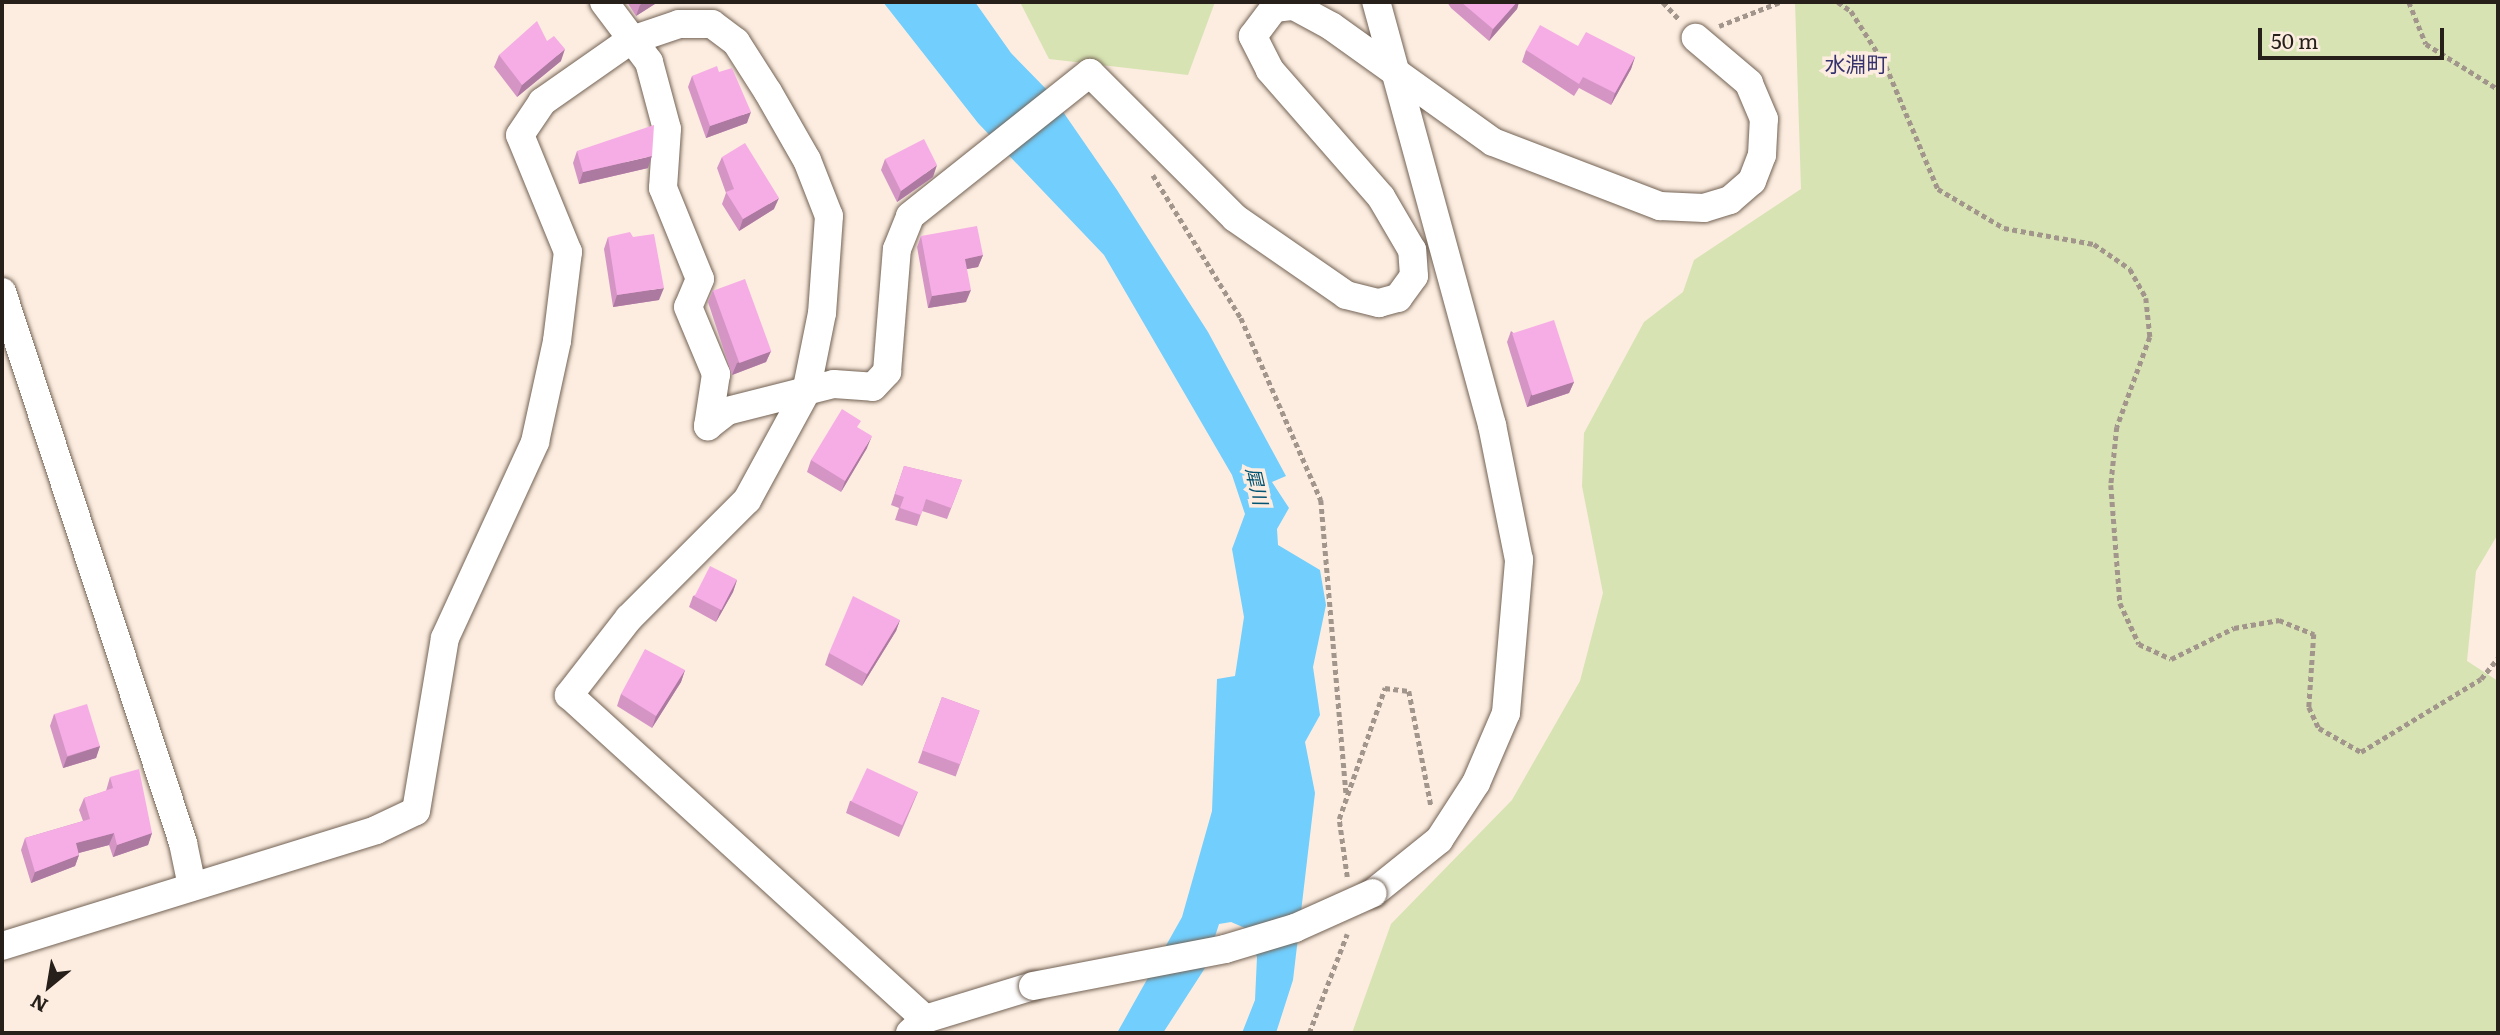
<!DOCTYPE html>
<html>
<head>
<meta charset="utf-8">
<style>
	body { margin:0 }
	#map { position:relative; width:2500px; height:1035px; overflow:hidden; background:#fcede0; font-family:Literata,"Noto Sans JP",serif }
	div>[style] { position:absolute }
	.green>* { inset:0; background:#d7e3b2 }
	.water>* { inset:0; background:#71cefd }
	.path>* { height:4.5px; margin-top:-2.25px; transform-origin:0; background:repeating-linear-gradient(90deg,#a2968c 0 5px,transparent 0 8.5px) }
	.roads { filter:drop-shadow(0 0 2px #736355) drop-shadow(0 0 2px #736355) }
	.minor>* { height:28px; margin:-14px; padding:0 14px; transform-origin:14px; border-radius:14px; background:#fff }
	.bridges { filter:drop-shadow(0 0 2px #736355) drop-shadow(0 0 2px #736355) }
	.minor-bridge>* { height:28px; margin:-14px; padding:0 14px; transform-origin:14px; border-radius:14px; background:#fff }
	.wall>* { inset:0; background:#d495c5; transform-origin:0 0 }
	.shaded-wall>* { inset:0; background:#ac79a0 }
	.building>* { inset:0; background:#f6ade5; transform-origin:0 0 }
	span { translate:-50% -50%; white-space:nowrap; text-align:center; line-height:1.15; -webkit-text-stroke:7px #fcede0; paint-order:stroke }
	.water-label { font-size:19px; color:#035372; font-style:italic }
	.quarter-label { font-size:21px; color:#36326d }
	.frame { position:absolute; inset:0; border:4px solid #261f1a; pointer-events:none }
	.north { position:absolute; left:14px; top:951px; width:70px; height:70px; -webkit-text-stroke:5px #fcede0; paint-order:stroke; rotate:210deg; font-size:19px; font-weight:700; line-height:28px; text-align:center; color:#261f1a }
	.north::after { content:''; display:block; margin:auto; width:24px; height:32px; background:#261f1a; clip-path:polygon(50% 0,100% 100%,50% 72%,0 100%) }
	.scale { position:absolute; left:2258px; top:28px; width:186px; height:32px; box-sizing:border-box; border:4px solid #261f1a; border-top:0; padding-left:9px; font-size:21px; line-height:24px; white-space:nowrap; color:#261f1a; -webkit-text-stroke:5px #fcede0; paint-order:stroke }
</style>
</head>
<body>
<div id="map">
	<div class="green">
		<div style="clip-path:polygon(1020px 2px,1215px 2px,1188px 75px,1049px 59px)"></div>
		<div style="clip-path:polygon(1795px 2px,2498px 2px,2498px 534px,2476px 571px,2467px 661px,2498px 681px,2498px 1033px,1352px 1033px,1391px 924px,1512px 800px,1580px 681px,1603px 593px,1582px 486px,1584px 433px,1644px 322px,1683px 292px,1694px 260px,1801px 189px)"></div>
	</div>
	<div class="water">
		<div style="clip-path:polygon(883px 2px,975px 2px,1011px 53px,1050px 93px,1117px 190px,1208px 332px,1286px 476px,1272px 482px,1289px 508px,1277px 529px,1278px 545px,1320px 570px,1326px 605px,1313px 667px,1320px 715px,1305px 742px,1315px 793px,1293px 980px,1276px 1033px,1242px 1033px,1255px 1000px,1257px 957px,1245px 928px,1231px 922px,1219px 924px,1205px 968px,1163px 1033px,1117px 1033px,1182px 917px,1212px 811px,1217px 679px,1235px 676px,1244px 617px,1232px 549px,1245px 514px,1232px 475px,1104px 255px,978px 123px)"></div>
	</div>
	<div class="path">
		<div style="left:1663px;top:2px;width:23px;rotate:47deg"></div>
		<div style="left:1838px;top:2px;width:16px;rotate:35deg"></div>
		<div style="left:1851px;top:11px;width:65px;rotate:57.5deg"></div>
		<div style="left:1886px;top:66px;width:134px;rotate:67.1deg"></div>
		<div style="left:1938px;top:189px;width:77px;rotate:30.6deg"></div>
		<div style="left:2004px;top:228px;width:91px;rotate:10.1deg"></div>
		<div style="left:2094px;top:244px;width:44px;rotate:34.8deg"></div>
		<div style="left:2130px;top:269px;width:33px;rotate:61deg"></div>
		<div style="left:2146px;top:298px;width:39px;rotate:84deg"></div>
		<div style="left:2150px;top:337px;width:96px;rotate:110.1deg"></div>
		<div style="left:2117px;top:427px;width:58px;rotate:95.9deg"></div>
		<div style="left:2111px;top:485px;width:118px;rotate:85.6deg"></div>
		<div style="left:2120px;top:603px;width:45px;rotate:65.1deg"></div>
		<div style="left:2139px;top:644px;width:35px;rotate:25deg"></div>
		<div style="left:2171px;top:659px;width:70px;rotate:-26.2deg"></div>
		<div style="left:2234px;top:628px;width:46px;rotate:-10.1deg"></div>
		<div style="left:2279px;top:620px;width:38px;rotate:22deg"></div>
		<div style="left:2314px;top:634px;width:73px;rotate:93.9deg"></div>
		<div style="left:2309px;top:707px;width:23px;rotate:65deg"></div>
		<div style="left:2319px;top:728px;width:48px;rotate:29.7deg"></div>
		<div style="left:2361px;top:752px;width:140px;rotate:-31.3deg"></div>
		<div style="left:2481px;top:679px;width:27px;rotate:-51deg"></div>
		<div style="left:2409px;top:2px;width:45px;rotate:68deg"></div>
		<div style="left:2426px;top:44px;width:85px;rotate:32deg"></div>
		<div style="left:1719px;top:26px;width:66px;rotate:-21.5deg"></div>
		<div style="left:1153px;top:175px;width:168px;rotate:58.4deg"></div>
		<div style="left:1241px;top:318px;width:199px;rotate:66.3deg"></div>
		<div style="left:1321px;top:500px;width:294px;rotate:85.1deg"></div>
		<div style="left:1347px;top:877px;width:59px;rotate:-97.9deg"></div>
		<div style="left:1339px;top:819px;width:139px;rotate:-70.7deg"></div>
		<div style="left:1385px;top:688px;width:24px;rotate:7deg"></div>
		<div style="left:1409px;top:691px;width:116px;rotate:79.1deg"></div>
		<div style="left:1309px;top:1033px;width:106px;rotate:-69deg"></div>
	</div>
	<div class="roads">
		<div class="minor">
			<div style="left:604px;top:2px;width:75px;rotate:53.1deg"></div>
			<div style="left:649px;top:62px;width:69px;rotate:75deg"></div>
			<div style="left:667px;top:129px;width:59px;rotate:93.9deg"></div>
			<div style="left:663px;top:188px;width:98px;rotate:67.9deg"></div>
			<div style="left:700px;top:279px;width:30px;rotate:113deg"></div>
			<div style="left:688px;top:307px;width:73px;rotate:67.3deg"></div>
			<div style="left:716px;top:374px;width:53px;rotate:98.7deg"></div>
			<div style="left:708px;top:426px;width:24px;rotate:-38deg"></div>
			<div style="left:727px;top:411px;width:110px;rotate:-14.2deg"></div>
			<div style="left:834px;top:384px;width:39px;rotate:4deg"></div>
			<div style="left:873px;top:387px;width:21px;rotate:-47deg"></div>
			<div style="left:887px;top:372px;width:123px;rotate:-85.4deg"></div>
			<div style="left:897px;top:249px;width:35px;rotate:-68deg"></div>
			<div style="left:910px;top:216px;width:230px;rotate:-38.5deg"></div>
			<div style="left:1090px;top:73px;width:205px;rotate:45deg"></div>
			<div style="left:1235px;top:218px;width:135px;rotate:34.7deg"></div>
			<div style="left:1346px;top:295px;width:34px;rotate:14deg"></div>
			<div style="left:1379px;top:303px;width:20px;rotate:-15deg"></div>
			<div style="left:1398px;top:298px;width:27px;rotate:-54deg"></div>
			<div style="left:1414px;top:276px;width:26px;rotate:-94deg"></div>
			<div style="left:1412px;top:250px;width:61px;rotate:-120.3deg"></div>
			<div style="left:1381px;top:197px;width:169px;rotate:-131.2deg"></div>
			<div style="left:1270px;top:70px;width:38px;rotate:-117deg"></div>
			<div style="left:1253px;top:36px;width:35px;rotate:-53deg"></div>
			<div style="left:1274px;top:8px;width:20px;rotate:-6deg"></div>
			<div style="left:1294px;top:6px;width:42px;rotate:28.4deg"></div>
			<div style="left:1331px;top:26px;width:199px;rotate:35.6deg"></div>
			<div style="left:1493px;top:142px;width:179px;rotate:21deg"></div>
			<div style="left:1660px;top:206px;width:44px;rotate:2.6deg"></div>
			<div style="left:1704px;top:208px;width:27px;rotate:-17deg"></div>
			<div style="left:1730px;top:200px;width:29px;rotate:-41deg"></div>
			<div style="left:1752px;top:181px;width:28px;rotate:-69deg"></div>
			<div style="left:1762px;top:155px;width:36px;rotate:-87deg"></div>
			<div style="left:1764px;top:119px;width:39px;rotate:-113deg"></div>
			<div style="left:1749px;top:83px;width:70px;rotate:-139.7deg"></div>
			<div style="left:2px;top:292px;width:580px;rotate:71.81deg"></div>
			<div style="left:183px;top:843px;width:44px;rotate:78.2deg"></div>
			<div style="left:1373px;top:893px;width:85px;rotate:-38.8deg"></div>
			<div style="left:1439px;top:840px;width:68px;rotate:-57deg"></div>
			<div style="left:1476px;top:783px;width:76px;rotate:-66.8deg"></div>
			<div style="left:1506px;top:713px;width:154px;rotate:-85.1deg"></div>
			<div style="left:1519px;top:560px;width:138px;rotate:-101.3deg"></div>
			<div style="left:1492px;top:425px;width:439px;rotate:-105.3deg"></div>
			<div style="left:2px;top:946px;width:392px;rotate:-17.2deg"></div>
			<div style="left:376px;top:830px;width:44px;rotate:-25.4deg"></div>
			<div style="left:416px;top:811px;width:175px;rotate:-80.5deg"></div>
			<div style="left:445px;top:638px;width:216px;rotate:-65.3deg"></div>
			<div style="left:535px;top:442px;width:103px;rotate:-77.7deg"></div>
			<div style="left:557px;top:341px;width:90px;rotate:-83deg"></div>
			<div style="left:568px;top:252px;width:126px;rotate:-112.3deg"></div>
			<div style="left:520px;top:135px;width:40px;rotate:-56deg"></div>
			<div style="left:542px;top:102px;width:106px;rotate:-35deg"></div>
			<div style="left:629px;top:41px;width:53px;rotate:-18.8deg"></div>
			<div style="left:679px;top:24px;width:33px"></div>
			<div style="left:712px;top:24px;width:30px;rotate:37deg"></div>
			<div style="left:736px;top:42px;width:59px;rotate:57.4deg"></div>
			<div style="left:768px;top:92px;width:78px;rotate:60.2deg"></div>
			<div style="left:807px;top:160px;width:60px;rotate:68.6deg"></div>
			<div style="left:829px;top:216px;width:97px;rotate:94.1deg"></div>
			<div style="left:822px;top:313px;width:81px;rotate:101.4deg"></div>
			<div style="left:806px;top:392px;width:123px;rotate:118.6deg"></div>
			<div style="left:747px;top:500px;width:167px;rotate:135deg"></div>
			<div style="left:629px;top:618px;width:98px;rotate:127.9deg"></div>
			<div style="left:569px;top:695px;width:481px;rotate:42.3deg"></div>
			<div style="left:910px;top:1033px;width:21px;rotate:-43deg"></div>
			<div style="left:925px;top:1019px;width:113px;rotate:-17deg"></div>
		</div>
	</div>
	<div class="bridges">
		<div class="minor-bridge">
			<div style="left:1033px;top:986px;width:196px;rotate:-10.9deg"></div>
			<div style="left:1225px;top:949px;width:73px;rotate:-16.7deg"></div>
			<div style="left:1295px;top:928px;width:85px;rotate:-24.2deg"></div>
		</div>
	</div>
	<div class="wall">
		<div style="clip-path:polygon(627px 2px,658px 2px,636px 16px)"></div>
		<div style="clip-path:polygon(1447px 2px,1519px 2px,1517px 9px,1489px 41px,1451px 8px)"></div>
		<div style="clip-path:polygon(547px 41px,561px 61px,517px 97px,494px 67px,499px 55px)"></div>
		<div style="clip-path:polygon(1578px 46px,1635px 57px,1631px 69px,1611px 105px,1579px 88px,1574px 96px,1522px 62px,1526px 50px)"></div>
		<div style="clip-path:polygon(719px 72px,747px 123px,706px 138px,688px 87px,692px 76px)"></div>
		<div style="clip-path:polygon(577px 151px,648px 168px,579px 184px,573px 163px)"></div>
		<div style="clip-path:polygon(722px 157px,774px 209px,739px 231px,722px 204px,726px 193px,717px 168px)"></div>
		<div style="clip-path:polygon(885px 159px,933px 177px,897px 202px,881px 170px)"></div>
		<div style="clip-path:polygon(921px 236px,983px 255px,978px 267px,967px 269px,966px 302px,928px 308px,917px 247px)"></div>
		<div style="clip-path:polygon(608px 237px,659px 300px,613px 307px,604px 249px)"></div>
		<div style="clip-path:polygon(713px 290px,771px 351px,766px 362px,732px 375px,708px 302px)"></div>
		<div style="clip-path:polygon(1511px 331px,1574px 382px,1569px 393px,1527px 407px,1507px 342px)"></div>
		<div style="clip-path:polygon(858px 428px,867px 448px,841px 492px,807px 472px,811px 460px)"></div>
		<div style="clip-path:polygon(904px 466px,962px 480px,947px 519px,922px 511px,917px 526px,895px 520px,899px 508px,891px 505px)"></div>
		<div style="clip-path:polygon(737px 580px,733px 592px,716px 622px,689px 607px,693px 596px)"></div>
		<div style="clip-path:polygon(900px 620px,896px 631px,862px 686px,825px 665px,829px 653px)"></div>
		<div style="clip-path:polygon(685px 670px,681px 682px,652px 728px,617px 706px,621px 694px)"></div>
		<div style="left:942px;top:697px;width:40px;height:70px;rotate:20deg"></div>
		<div style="clip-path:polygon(54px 714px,100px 746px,96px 758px,63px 768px,50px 726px)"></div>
		<div style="clip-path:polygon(110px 777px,152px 833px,148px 845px,113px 857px,109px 845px,79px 853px,79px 855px,75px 866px,31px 883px,21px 850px,25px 838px,83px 821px,79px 810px,84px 798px,106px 791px)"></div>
		<div style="clip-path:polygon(918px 792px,899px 837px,846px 813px,850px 801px)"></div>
	</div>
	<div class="shaded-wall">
		<div style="clip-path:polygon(644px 2px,658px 2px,636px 16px,640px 5px)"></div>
		<div style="clip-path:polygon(1517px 2px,1519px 2px,1517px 9px,1489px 41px,1493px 29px)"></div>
		<div style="clip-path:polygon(565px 49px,561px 61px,517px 97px,522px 85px)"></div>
		<div style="clip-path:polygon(1635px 57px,1631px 69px,1611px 105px,1615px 93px)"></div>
		<div style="clip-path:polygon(751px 112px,747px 123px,706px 138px,710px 126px)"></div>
		<div style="clip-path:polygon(652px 156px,648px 168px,579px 184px,583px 172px)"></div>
		<div style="clip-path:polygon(937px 165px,933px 177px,897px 202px,901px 191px)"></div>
		<div style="clip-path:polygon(779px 198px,774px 209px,739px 231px,743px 219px)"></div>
		<div style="clip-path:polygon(983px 255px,978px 267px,961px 270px,965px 259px)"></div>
		<div style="clip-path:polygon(664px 288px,659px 300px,613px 307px,617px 295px)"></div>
		<div style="clip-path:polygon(971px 290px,966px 302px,928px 308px,932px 296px)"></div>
		<div style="clip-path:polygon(771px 351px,766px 362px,732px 375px,737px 363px)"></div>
		<div style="clip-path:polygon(1574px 382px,1569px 393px,1527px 407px,1531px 395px)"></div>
		<div style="clip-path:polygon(872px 436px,867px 448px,841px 492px,845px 481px)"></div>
		<div style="clip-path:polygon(737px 580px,733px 592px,716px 622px,720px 611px)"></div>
		<div style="clip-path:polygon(900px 620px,896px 631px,862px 686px,867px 674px)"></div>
		<div style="clip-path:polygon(685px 670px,681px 682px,652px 728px,656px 716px)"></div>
		<div style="clip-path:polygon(100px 746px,96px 758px,63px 768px,67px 757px)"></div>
		<div style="clip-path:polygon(114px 833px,109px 845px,71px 855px,76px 843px)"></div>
		<div style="clip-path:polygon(152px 833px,148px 845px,113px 857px,117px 845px)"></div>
		<div style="clip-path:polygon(79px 855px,75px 866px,31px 883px,35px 872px)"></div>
	</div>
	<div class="building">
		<div style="clip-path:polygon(1461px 2px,1517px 2px,1493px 29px)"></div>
		<div style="clip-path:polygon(537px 21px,547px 41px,554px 36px,565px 49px,522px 85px,499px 55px)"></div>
		<div style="clip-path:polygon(1540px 25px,1578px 46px,1586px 32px,1635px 57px,1615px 93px,1583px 77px,1579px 84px,1526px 50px)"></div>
		<div style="clip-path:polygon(717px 66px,719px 72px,732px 68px,751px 112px,710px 126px,692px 76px)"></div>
		<div style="clip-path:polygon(654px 125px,652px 156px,583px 172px,577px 151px)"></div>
		<div style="clip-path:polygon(924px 139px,937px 165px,901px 191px,885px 159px)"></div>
		<div style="clip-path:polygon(745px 143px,779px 198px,743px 219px,726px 192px,734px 189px,722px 157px)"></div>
		<div style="clip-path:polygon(977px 226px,983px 255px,965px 259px,971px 290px,932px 296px,921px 236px)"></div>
		<div style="clip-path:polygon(630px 232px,633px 237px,654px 234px,664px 288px,617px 295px,608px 237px)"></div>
		<div style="left:745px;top:279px;width:77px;height:34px;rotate:70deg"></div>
		<div style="left:1554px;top:320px;width:65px;height:44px;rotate:72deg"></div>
		<div style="clip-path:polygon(842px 409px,861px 421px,857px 427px,872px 436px,845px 481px,811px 460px)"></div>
		<div style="clip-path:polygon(904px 466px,962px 480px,951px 508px,926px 499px,921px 515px,900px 508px,904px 497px,895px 494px)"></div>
		<div style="left:710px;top:566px;width:30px;height:34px;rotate:27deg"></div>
		<div style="clip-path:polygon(853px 596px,900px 620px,867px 674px,829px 653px)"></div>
		<div style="clip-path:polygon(645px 649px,685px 670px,656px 716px,621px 694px)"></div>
		<div style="left:942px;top:697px;width:40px;height:57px;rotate:20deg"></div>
		<div style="left:87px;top:704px;width:44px;height:34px;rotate:73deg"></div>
		<div style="left:867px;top:768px;width:56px;height:37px;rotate:25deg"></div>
		<div style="clip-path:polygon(139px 769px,152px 833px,117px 845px,114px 833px,76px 843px,79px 855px,35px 872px,25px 838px,90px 819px,84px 798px,113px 788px,110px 777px)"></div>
	</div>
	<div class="water-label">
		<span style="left:1257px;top:486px;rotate:77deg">犀川</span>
	</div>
	<div class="quarter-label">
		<span style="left:1856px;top:63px">水淵町</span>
	</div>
	<div class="frame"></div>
	<div class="north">N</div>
	<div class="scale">50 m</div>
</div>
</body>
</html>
